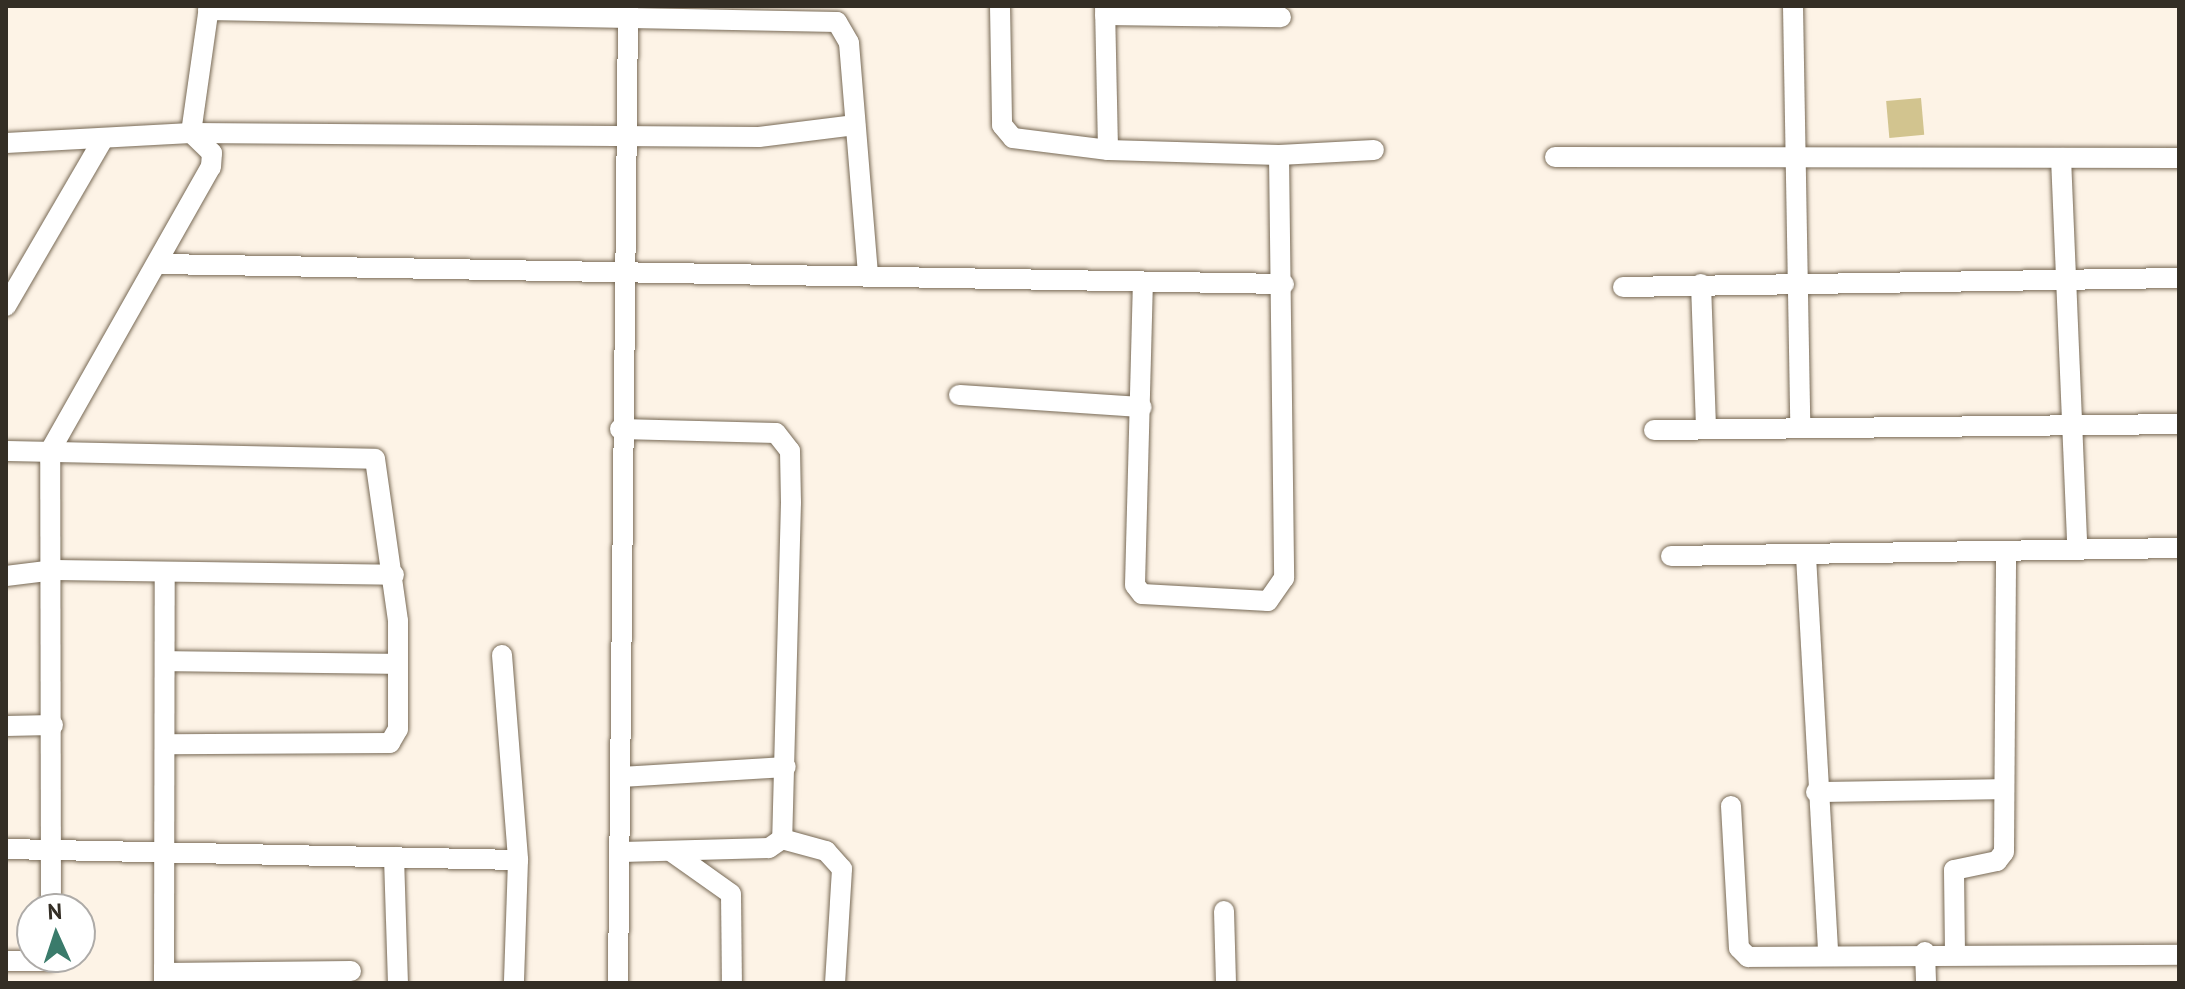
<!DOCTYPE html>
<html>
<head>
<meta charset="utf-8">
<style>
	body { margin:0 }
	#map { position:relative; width:2185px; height:989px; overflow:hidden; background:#fdf3e6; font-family:"PT Sans",sans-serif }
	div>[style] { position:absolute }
	.building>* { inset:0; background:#d2c48f; transform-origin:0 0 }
	.roads { filter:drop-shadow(0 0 2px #776955) drop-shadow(0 0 2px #776955) }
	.street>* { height:20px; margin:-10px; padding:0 10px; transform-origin:10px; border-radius:10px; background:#fff }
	span { translate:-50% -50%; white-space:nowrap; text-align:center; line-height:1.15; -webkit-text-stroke:8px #fff; paint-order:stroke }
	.frame { position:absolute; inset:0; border:8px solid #342e25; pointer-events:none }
	.north { position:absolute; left:16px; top:893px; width:80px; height:80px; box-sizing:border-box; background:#fff; border:2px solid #aeaba8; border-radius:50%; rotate:357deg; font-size:22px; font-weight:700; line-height:32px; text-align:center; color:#342e25 }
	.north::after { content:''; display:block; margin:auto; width:28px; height:36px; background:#3a7b6b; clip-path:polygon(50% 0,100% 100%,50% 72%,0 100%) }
</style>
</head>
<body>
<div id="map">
	<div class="building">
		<div style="left:1921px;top:98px;width:37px;height:35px;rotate:85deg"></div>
	</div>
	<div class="roads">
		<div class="street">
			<div style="left:1000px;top:6px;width:119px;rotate:89deg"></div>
			<div style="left:1002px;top:125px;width:17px;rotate:50deg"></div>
			<div style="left:1013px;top:138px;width:96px;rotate:7.2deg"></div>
			<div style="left:1108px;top:150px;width:171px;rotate:1.7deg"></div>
			<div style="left:1279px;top:155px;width:423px;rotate:89.3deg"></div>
			<div style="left:1284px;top:578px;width:28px;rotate:125deg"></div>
			<div style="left:1268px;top:601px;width:126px;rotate:-176.8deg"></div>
			<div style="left:1142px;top:594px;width:11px;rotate:-128deg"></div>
			<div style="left:1135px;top:585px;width:302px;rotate:-88.5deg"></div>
			<div style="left:1105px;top:6px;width:144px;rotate:88.8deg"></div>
			<div style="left:1793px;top:6px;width:419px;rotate:89deg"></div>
			<div style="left:208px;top:10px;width:629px;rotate:1.09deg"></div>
			<div style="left:837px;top:22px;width:24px;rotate:60deg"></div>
			<div style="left:849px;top:43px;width:233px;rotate:85.3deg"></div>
			<div style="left:1105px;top:15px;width:176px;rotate:0.7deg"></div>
			<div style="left:6px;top:143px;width:185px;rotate:-3.1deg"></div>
			<div style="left:191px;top:133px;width:568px;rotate:0.4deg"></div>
			<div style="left:759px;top:137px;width:97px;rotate:-7.1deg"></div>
			<div style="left:1279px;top:155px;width:95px;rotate:-3deg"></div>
			<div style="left:1555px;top:157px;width:624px;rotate:0.09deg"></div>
			<div style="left:2061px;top:158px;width:387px;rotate:87.6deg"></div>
			<div style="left:160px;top:264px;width:1124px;rotate:1.02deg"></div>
			<div style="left:1701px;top:284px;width:142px;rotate:88deg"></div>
			<div style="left:1623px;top:287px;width:556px;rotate:-0.93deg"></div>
			<div style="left:6px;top:306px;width:191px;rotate:-59.8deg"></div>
			<div style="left:959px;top:395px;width:183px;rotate:3.8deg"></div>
			<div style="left:620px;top:429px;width:156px;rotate:1.5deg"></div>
			<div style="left:776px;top:433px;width:23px;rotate:52deg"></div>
			<div style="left:790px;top:451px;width:51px;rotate:88.9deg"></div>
			<div style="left:791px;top:502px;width:337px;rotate:91.5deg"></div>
			<div style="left:782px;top:839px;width:16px;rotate:145deg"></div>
			<div style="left:769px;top:848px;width:147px;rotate:178.4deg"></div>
			<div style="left:1654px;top:430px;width:525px;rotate:-0.65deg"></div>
			<div style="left:6px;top:451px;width:369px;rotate:1.2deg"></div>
			<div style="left:375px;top:459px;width:164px;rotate:81.9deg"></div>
			<div style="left:398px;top:621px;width:108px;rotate:90deg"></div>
			<div style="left:398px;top:729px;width:16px;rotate:120deg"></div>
			<div style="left:390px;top:743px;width:223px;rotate:179.7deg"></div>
			<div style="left:1671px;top:556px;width:508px;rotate:-0.9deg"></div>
			<div style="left:1806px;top:556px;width:400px;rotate:86.8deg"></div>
			<div style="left:6px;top:576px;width:49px;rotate:-7deg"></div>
			<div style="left:55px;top:570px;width:339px;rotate:0.8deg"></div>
			<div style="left:502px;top:655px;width:206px;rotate:85.5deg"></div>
			<div style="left:518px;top:860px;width:123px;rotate:91.9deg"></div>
			<div style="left:165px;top:661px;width:232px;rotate:0.7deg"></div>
			<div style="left:6px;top:726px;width:47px;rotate:-1.2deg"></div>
			<div style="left:621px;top:777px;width:165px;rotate:-3.5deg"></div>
			<div style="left:1816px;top:792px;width:186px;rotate:-0.9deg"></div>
			<div style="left:1731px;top:806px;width:142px;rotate:86.8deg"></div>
			<div style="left:1739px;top:948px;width:13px;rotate:45deg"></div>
			<div style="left:1748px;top:957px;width:431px;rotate:-0.3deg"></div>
			<div style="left:782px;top:839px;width:46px;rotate:15.3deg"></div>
			<div style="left:826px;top:851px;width:24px;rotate:48deg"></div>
			<div style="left:842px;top:869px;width:114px;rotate:93.5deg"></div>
			<div style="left:6px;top:849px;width:512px;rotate:1.23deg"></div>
			<div style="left:672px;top:852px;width:72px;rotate:35.4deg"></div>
			<div style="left:731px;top:894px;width:89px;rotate:89.4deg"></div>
			<div style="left:394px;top:857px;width:126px;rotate:88.2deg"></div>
			<div style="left:51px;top:909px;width:458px;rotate:-90.1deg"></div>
			<div style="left:50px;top:451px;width:326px;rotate:-60.5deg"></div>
			<div style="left:211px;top:167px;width:14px;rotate:-86deg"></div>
			<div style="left:212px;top:153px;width:29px;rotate:-136deg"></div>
			<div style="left:191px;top:133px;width:128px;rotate:-81.9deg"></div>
			<div style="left:1224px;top:911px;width:72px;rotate:88.4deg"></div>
			<div style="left:1925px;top:952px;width:31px;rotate:88deg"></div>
			<div style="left:1955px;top:953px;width:83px;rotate:-90.7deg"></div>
			<div style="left:1954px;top:870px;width:44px;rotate:-11.8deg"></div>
			<div style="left:1997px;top:861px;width:11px;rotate:-52deg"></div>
			<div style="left:2004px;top:852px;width:301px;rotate:-89.6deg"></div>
			<div style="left:6px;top:961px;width:44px"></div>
			<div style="left:164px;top:973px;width:187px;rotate:-0.6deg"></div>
			<div style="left:164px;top:983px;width:410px;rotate:-89.9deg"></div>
			<div style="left:618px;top:983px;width:977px;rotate:-89.41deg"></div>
		</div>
	</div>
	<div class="frame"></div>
	<div class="north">N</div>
</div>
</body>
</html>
